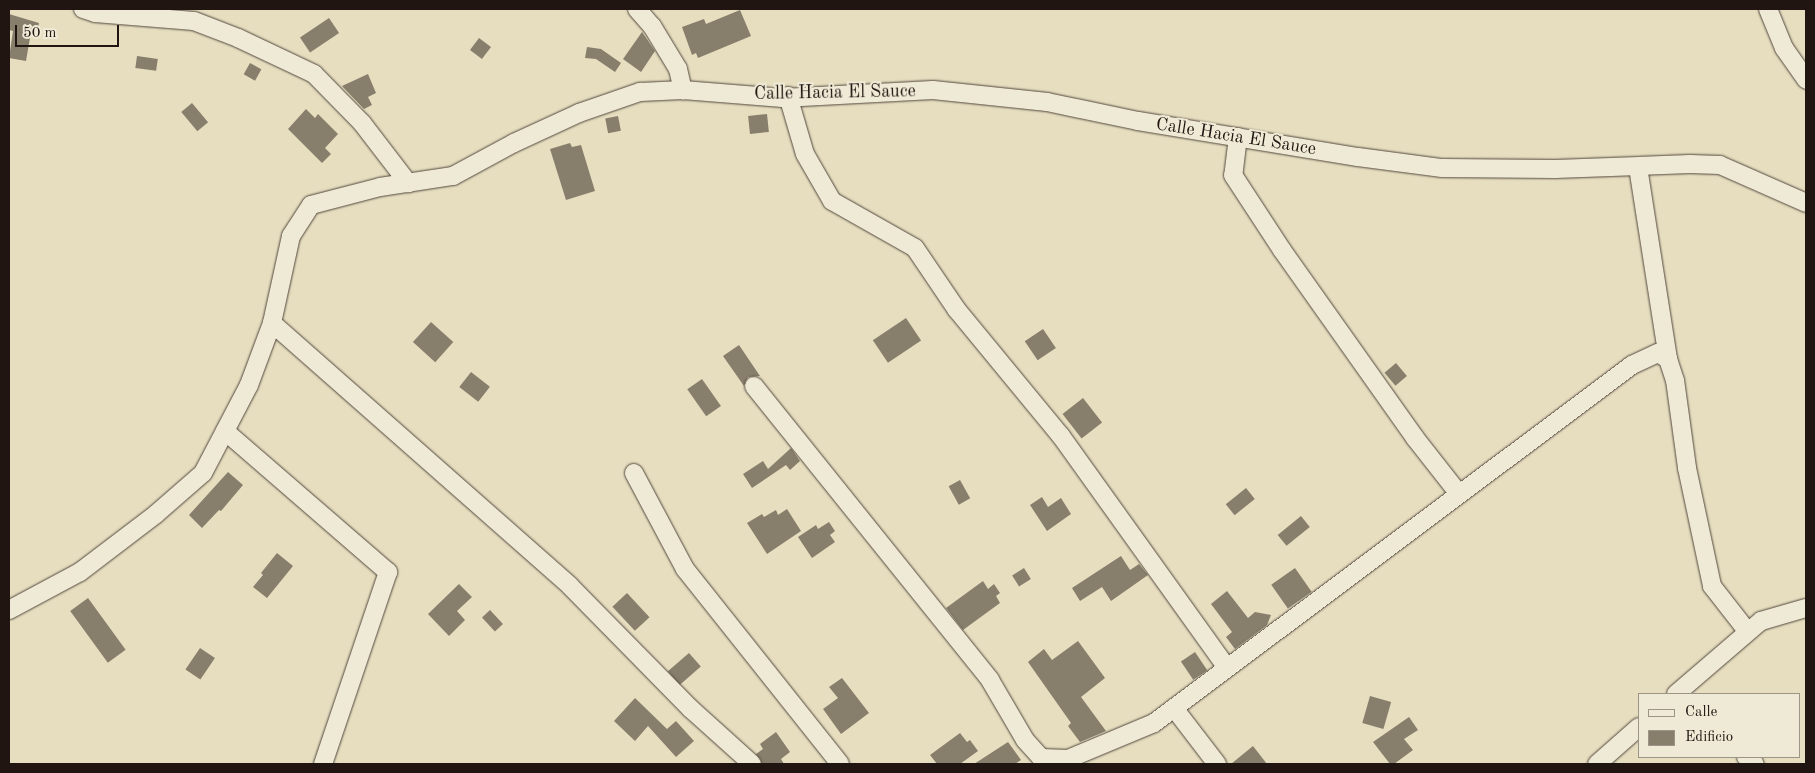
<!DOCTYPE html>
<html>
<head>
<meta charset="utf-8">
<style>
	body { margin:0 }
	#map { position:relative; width:1815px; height:773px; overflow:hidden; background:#e7dec0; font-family:"Old Standard TT",serif }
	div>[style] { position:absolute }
	.building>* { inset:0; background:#877e6c; transform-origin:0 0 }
	.roads { filter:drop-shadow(0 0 1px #52473c) drop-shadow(0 0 1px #52473c) }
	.minor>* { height:18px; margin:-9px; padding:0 9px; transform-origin:9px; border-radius:9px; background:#efead6 }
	span { translate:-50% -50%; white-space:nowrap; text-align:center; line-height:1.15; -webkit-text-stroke:4px #efead6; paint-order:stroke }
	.street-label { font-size:18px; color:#201510 }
	.frame { position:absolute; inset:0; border:10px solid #201510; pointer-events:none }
	.legend { position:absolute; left:1638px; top:693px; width:162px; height:65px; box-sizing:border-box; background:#efead6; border:1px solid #9c9587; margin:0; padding:6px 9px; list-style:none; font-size:15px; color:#201510 }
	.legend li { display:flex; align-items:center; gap:10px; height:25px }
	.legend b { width:25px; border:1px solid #9c9587 }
	.scale { position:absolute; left:15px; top:25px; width:104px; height:22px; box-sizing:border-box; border:2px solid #201510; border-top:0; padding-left:6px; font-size:15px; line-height:18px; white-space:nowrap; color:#201510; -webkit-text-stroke:4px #efead6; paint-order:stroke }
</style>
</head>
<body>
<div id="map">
	<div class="building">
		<div style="clip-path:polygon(740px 10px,751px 36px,698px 58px,696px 53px,692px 55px,682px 27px,704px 19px,706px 24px)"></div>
		<div style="clip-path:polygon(9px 14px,39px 23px,37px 33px,31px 32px,26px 61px,9px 58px,13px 31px,9px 30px)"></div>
		<div style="left:329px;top:18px;width:18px;height:35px;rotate:56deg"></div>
		<div style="clip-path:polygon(642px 32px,655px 51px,641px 72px,623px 59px)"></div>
		<div style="left:479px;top:38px;width:15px;height:15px;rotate:37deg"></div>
		<div style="clip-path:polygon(587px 47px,601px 49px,621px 63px,615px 72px,596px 59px,585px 58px)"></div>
		<div style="left:137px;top:56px;width:21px;height:12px;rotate:8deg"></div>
		<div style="left:250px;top:63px;width:13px;height:13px;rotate:29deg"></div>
		<div style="clip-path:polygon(368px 74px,376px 93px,368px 97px,372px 105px,364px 109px,342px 86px)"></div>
		<div style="left:192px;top:103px;width:25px;height:14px;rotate:50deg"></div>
		<div style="clip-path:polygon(306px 109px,315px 118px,318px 114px,338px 134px,325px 148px,331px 154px,322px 163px,288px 129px)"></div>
		<div style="left:767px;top:114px;width:18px;height:19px;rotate:84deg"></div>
		<div style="left:618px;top:116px;width:15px;height:13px;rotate:79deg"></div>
		<div style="clip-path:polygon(570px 143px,572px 147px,581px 145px,595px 191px,566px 200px,550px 149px)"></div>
		<div style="left:906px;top:318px;width:27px;height:40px;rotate:56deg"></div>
		<div style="left:431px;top:322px;width:30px;height:27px;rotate:42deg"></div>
		<div style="left:1043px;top:329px;width:23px;height:22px;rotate:56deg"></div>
		<div style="clip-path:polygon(739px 345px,760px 376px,748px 377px,744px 386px,723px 356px)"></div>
		<div style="left:1396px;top:363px;width:17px;height:15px;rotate:50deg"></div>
		<div style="left:471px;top:372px;width:24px;height:19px;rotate:38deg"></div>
		<div style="left:702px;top:379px;width:33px;height:18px;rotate:55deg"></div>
		<div style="left:1083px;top:398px;width:31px;height:26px;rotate:52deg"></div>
		<div style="clip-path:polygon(791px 448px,800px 461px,790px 470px,786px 465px,752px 488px,743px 474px,763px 461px,768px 469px)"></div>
		<div style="clip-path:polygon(228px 472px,243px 485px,221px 511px,219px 510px,202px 528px,189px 515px)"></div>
		<div style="left:960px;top:480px;width:21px;height:13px;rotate:61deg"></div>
		<div style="left:1246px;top:488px;width:14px;height:26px;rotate:51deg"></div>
		<div style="clip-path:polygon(1042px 497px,1048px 507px,1061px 498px,1071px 514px,1047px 531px,1030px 505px)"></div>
		<div style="clip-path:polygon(787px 509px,801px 531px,767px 554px,747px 523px,762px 514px,764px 517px,776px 510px,778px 515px)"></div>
		<div style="left:1301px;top:516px;width:14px;height:30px;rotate:51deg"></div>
		<div style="clip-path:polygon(829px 522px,835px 531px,830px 535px,835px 542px,812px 558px,798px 537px,816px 525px,818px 529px)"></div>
		<div style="clip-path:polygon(277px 553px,293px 566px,267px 598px,253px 587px,263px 575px,261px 573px)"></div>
		<div style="clip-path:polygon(1121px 556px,1130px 570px,1139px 564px,1148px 575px,1111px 601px,1102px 587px,1080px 601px,1072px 588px)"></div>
		<div style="left:1024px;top:568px;width:13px;height:14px;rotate:58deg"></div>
		<div style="left:1295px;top:568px;width:29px;height:29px;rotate:55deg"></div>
		<div style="clip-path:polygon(983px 581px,988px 589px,994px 584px,1000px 593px,996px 596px,1000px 603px,963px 630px,946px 608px)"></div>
		<div style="clip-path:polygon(459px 584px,472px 597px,457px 611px,465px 620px,449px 636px,428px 614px)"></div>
		<div style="clip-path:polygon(1227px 591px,1248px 618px,1255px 612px,1271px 615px,1267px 625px,1235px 649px,1226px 637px,1232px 632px,1211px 604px)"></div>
		<div style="left:627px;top:593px;width:33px;height:20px;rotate:47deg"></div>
		<div style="left:88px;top:598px;width:64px;height:22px;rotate:54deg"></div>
		<div style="left:490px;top:610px;width:19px;height:11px;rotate:47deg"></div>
		<div style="clip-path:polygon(1078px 641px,1105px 678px,1081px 697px,1106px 731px,1080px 742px,1068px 726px,1071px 723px,1028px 662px,1044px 649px,1052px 660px)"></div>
		<div style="left:200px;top:648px;width:18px;height:26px;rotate:34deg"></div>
		<div style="left:1195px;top:652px;width:22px;height:17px;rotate:56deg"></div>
		<div style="left:689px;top:653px;width:18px;height:28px;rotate:49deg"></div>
		<div style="clip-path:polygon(842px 678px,869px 713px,841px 734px,823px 709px,838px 698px,829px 687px)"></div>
		<div style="left:1370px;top:696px;width:22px;height:28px;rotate:16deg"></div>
		<div style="clip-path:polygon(635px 698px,667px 729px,676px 721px,694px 741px,676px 757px,648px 726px,635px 741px,614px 721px)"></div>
		<div style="clip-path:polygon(1409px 717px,1418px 730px,1404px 739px,1413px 750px,1394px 764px,1390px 764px,1373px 742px)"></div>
		<div style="clip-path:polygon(776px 732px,790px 752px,781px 759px,784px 764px,762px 764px,756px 754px,763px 749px,760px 744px)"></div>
		<div style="clip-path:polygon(960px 733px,967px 742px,970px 740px,978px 751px,960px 764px,937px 764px,930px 755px)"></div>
		<div style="clip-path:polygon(1008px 742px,1021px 760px,1015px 764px,974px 764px)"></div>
		<div style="clip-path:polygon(1253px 746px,1267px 764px,1231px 764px)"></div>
	</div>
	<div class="roads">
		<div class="minor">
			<div style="left:83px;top:9px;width:13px;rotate:18deg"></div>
			<div style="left:95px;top:13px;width:99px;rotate:4.6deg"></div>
			<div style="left:194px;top:21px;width:47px;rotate:21.1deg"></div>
			<div style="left:238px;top:38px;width:84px;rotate:25.3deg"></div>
			<div style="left:314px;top:74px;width:69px;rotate:45.6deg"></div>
			<div style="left:362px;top:123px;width:76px;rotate:52.5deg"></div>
			<div style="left:637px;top:9px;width:23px;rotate:49deg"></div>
			<div style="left:652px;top:26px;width:50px;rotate:58.8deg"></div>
			<div style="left:678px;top:69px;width:22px;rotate:77deg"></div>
			<div style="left:1768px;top:9px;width:42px;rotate:67.7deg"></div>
			<div style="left:1784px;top:48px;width:39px;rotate:55deg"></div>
			<div style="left:788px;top:96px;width:60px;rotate:73.7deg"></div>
			<div style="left:805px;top:154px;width:54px;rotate:60.1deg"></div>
			<div style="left:832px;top:201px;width:95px;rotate:29.5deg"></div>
			<div style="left:915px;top:248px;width:75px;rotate:55.9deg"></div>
			<div style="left:957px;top:310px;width:163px;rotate:50.5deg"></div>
			<div style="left:1061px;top:436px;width:285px;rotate:54.4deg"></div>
			<div style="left:1238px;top:137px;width:38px;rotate:97deg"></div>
			<div style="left:1233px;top:175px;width:90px;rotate:56.8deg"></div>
			<div style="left:1282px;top:250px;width:230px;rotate:54.7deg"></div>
			<div style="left:1415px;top:438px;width:71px;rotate:51.8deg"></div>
			<div style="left:1638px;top:167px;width:194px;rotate:81.1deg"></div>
			<div style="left:272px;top:323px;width:397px;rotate:41.4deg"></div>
			<div style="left:570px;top:586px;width:173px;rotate:45.5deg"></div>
			<div style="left:691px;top:709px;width:82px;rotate:42deg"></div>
			<div style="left:754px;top:386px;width:377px;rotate:51.2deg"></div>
			<div style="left:990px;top:680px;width:69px;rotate:59.7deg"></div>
			<div style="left:1025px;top:740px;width:24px;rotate:48deg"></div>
			<div style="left:1041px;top:758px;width:27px;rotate:2deg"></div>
			<div style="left:1068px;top:759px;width:93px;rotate:-22.7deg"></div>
			<div style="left:1154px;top:723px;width:597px;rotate:-36.83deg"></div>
			<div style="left:1632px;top:365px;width:29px;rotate:-25deg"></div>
			<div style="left:1658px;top:353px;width:12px;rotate:31deg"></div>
			<div style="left:1668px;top:359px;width:22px;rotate:72deg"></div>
			<div style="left:1675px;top:380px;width:89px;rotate:82.2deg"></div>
			<div style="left:1687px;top:468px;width:121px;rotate:78deg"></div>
			<div style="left:1712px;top:586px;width:58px;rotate:52deg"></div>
			<div style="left:225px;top:431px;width:216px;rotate:40.9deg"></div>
			<div style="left:388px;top:572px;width:203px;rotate:108.7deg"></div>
			<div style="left:634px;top:473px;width:109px;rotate:62deg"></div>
			<div style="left:685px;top:569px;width:249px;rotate:51.5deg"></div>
			<div style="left:9px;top:610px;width:81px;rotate:-28.2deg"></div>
			<div style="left:80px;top:572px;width:96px;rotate:-37.3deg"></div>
			<div style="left:156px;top:514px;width:62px;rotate:-41.1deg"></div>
			<div style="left:203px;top:473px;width:99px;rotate:-62.4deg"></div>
			<div style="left:249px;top:385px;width:66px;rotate:-69.6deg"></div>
			<div style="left:272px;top:323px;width:89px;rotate:-77.7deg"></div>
			<div style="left:291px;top:236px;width:37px;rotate:-57deg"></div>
			<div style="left:311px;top:205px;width:71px;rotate:-14.6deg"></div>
			<div style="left:380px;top:187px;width:74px;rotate:-8.6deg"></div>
			<div style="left:453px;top:176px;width:69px;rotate:-28.4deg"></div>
			<div style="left:514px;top:143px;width:72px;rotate:-24.8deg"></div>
			<div style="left:579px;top:113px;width:65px;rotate:-19deg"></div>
			<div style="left:640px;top:92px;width:43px;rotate:-2.7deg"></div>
			<div style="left:683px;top:90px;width:100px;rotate:4.6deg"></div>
			<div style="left:783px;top:98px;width:150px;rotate:-3.1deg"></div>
			<div style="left:933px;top:90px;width:115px;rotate:6deg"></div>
			<div style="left:1047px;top:102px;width:93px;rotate:11.8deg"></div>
			<div style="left:1138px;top:121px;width:223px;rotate:9.3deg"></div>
			<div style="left:1358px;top:157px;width:85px;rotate:7.5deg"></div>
			<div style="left:1442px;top:168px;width:113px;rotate:0.5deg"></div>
			<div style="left:1555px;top:169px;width:135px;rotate:-2.1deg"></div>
			<div style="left:1690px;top:164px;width:30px;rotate:2deg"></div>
			<div style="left:1720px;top:165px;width:94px;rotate:23.8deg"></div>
			<div style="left:1676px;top:694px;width:112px;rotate:-40.7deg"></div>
			<div style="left:1761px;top:621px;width:47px;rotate:-16.1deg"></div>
			<div style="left:1174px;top:708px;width:71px;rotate:52.5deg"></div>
			<div style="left:1746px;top:757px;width:11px;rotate:38deg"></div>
			<div style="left:1597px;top:764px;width:56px;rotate:-41.4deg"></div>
		</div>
	</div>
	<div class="street-label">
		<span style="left:835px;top:93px;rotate:-1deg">Calle Hacia El Sauce</span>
		<span style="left:1236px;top:137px;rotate:9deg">Calle Hacia El Sauce</span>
	</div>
	<div class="frame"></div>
	<ul class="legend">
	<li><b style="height:6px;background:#efead6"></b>Calle</li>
	<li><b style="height:14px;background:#877e6c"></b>Edificio</li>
	</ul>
	<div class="scale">50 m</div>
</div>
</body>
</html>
